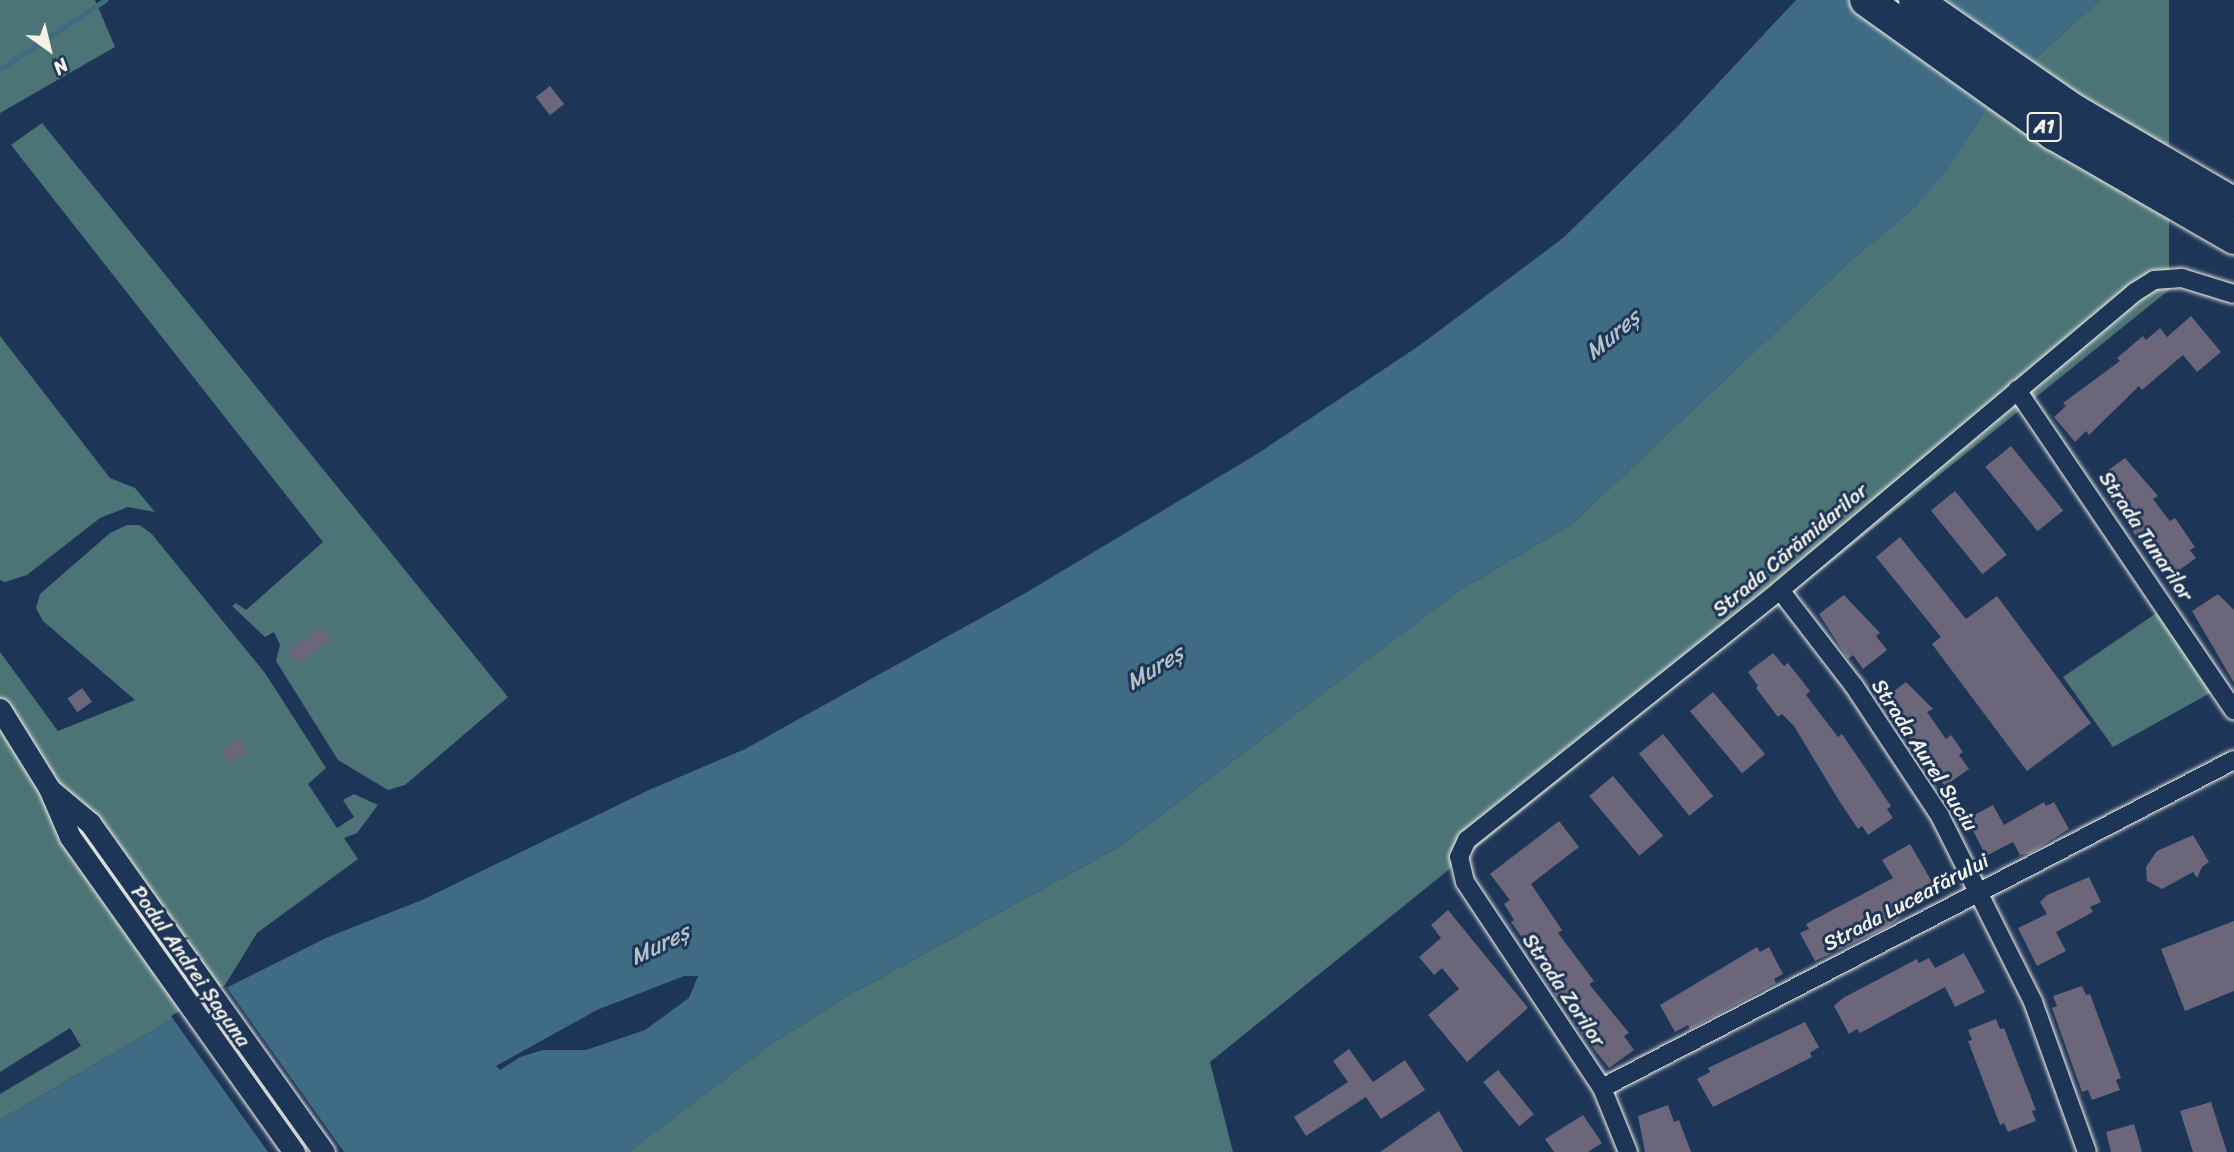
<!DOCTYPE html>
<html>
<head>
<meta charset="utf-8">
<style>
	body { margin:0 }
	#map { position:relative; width:2234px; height:1152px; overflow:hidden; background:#1d3557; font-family:Sriracha,sans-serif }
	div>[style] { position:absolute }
	.green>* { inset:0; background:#4c7376 }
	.water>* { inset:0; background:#3f6b83 }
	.pier>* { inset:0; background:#1d3557 }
	.stream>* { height:5px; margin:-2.5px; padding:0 2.5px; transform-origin:2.5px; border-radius:2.5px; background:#3f6b83 }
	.building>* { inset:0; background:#6b6679; transform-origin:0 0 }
	.roads { filter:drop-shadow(0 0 2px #f4f1e8) drop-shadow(0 0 2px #f4f1e8) }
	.minor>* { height:18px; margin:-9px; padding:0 9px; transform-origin:9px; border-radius:9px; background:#1d3557 }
	.tertiary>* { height:21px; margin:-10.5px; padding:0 10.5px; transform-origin:10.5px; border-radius:10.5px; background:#1d3557 }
	.motorway>* { height:32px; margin:-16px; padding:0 16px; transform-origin:16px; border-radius:16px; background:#1d3557 }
	span { translate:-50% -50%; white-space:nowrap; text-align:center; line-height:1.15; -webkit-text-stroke:6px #1d3557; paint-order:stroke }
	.shield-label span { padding:2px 5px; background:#1d3557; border:2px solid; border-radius:5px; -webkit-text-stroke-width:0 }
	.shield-label { font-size:19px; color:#f4f1e8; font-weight:700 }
	.street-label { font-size:21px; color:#f4f1e8 }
	.water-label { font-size:23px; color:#b5c2c5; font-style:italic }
	.north { position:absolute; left:14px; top:14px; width:70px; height:70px; -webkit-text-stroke:5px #1d3557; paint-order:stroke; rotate:146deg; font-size:19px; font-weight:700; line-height:28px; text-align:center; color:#f4f1e8 }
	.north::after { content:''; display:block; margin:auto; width:24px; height:32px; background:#f4f1e8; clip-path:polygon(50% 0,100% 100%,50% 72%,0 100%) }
</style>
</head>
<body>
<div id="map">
	<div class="green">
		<div style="clip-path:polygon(0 0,95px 0,115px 47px,0 113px)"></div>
		<div style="clip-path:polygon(2100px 0,2169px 0,2169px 290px,1210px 1062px,1233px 1152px,628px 1152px,771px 1044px,847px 996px,1117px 848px,1461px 589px,1572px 524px,1851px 260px,1916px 206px,1999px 91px)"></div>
		<div style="clip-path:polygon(42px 123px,508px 697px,405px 785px,388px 790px,338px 760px,276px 661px,280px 645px,274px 632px,265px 637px,232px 606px,236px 603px,246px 610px,323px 542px,11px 145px)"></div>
		<div style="clip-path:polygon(0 336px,110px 478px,135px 488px,155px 512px,128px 507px,100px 518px,27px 575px,5px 582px,0 580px)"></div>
		<div style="clip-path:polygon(127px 525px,139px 525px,151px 533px,265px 673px,326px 768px,308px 784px,337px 828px,354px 817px,343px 800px,354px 794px,378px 805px,357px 833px,344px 838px,358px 859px,257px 933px,222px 990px,0 1120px,0 1094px,81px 1046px,70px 1028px,0 1072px,0 652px,58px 731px,135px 700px,43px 621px,36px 608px,40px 594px,110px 533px)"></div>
		<div style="clip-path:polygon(2161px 610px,2212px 692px,2113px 747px,2063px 677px)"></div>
	</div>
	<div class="water">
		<div style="clip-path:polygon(evenodd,1796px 0,2100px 0,1999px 91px,1948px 169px,1916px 206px,1851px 260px,1572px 524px,1461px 589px,1117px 848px,847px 996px,771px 1044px,628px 1152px,0 1152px,0 1120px,222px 990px,328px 937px,422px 900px,649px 790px,745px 749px,1022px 595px,1257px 454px,1420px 345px,1563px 238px,1679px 125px,1796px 0,684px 976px,698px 976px,689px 998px,645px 1030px,586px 1050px,543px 1050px,520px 1057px,500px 1070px,496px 1066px,597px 1010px,684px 976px)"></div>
	</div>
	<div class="pier">
		<div style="clip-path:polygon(225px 985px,344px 1152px,268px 1152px,171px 1016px)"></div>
	</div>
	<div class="stream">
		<div style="left:0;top:69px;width:126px;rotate:-33.3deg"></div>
	</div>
	<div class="building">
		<div style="left:550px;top:86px;width:23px;height:18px;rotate:52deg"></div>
		<div style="clip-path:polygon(2191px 316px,2221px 352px,2197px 372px,2183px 355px,2142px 390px,2139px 386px,2089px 435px,2086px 431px,2075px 442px,2054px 417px,2066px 406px,2063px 403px,2120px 361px,2117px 358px,2143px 336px,2146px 340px,2160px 328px,2167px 337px)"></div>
		<div style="left:2011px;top:446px;width:83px;height:33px;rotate:51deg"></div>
		<div style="clip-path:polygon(2125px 458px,2158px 496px,2153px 499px,2162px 511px,2170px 521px,2175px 518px,2195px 547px,2190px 550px,2196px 558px,2171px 576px,2165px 567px,2160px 571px,2105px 491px,2108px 489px,2099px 477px)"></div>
		<div style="left:1955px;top:491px;width:82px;height:31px;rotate:51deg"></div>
		<div style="clip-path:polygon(1900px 537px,1966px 619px,1997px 596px,2091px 723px,2027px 771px,1932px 644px,1941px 637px,1876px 557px)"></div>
		<div style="clip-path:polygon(2218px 594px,2234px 610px,2234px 683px,2192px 611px)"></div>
		<div style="clip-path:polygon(1844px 595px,1880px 633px,1876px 636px,1887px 650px,1863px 669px,1853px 655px,1848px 659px,1819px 614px)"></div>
		<div style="left:322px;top:627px;width:16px;height:42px;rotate:55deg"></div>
		<div style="clip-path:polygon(1773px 653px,1784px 666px,1788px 663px,1810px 691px,1806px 695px,1838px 737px,1842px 734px,1891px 806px,1887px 809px,1893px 818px,1868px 835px,1862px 826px,1858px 829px,1838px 799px,1794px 726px,1782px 714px,1778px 717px,1756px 688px,1758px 686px,1748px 672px)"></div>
		<div style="clip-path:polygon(1906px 682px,1933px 709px,1927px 712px,1946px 739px,1951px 735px,1963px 752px,1959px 755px,1969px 769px,1945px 786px,1933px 771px,1930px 774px,1916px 754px,1921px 751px,1886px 711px,1890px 708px,1883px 699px)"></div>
		<div style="left:82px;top:688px;width:17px;height:18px;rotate:54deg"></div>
		<div style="left:1713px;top:692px;width:81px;height:30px;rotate:50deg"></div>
		<div style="left:1663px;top:734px;width:80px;height:31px;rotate:51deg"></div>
		<div style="left:238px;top:738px;width:16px;height:22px;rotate:52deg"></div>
		<div style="left:1613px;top:776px;width:78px;height:31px;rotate:50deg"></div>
		<div style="clip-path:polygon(2044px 802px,2046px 806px,2054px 802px,2069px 829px,2030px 853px,2020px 855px,2013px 842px,1986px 856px,1967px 819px,1993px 805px,2004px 825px)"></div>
		<div style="clip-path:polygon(1559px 821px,1579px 847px,1531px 884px,1562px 930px,1558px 933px,1594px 981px,1589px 984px,1629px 1033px,1624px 1036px,1634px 1050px,1609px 1068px,1576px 1026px,1581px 1023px,1566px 1002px,1562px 1004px,1541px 974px,1545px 971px,1511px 922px,1514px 920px,1504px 904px,1510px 900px,1490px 874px)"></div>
		<div style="clip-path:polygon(2193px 835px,2209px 862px,2202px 867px,2197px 878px,2193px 872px,2162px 889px,2147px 881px,2146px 867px,2157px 851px)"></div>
		<div style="clip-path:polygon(1910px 844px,1932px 882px,1905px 898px,1910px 910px,1888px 927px,1815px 961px,1800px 933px,1809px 929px,1806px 924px,1893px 878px,1882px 860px)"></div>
		<div style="clip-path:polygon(2089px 877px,2101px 902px,2090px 907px,2093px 912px,2056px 932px,2066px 951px,2037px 966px,2018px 928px,2047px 914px,2040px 902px,2047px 895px)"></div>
		<div style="clip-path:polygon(1448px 910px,1528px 1008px,1467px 1062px,1428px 1015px,1459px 989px,1442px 968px,1434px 975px,1419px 957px,1441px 938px,1431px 925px)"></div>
		<div style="clip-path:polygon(2234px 921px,2234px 991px,2185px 1011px,2161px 949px)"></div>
		<div style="clip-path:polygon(1757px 947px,1760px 952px,1769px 947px,1783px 974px,1774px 979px,1776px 983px,1690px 1029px,1688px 1025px,1675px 1032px,1660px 1005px)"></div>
		<div style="clip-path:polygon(1964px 953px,1985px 992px,1955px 1007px,1945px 987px,1860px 1033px,1857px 1029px,1849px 1034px,1834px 1006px,1843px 998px,1917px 959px,1919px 963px,1929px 958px,1935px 968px)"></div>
		<div style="clip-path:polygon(2082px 986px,2086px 995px,2090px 994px,2121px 1078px,2116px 1080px,2120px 1090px,2092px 1100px,2088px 1090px,2082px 1092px,2052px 1008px,2057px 1006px,2053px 996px)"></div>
		<div style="clip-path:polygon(1996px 1019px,2000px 1029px,2004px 1028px,2036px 1110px,2032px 1111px,2036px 1121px,2008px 1132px,2004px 1123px,2000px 1125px,1968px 1041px,1972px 1040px,1968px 1030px)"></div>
		<div style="clip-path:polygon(1805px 1022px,1819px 1047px,1810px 1053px,1812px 1057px,1713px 1107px,1697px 1079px,1710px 1072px,1708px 1068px)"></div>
		<div style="clip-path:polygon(1349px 1049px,1373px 1082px,1405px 1060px,1425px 1090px,1381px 1119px,1366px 1097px,1306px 1136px,1294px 1117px,1348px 1082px,1333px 1061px)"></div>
		<div style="left:1498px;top:1070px;width:57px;height:19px;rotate:51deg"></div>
		<div style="clip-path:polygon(2211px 1102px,2227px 1152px,2193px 1152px,2180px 1111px)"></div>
		<div style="clip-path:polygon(1668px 1105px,1674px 1122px,1679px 1120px,1691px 1152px,1645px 1152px,1638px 1116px)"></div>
		<div style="clip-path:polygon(1439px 1111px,1463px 1152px,1380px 1152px)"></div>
		<div style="clip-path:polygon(1583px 1115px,1602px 1143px,1588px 1152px,1554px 1152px,1545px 1139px)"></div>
		<div style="clip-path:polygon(2134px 1124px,2142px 1152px,2111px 1152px,2106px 1132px)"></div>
	</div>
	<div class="roads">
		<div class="minor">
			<div style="left:2017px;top:390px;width:387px;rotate:55.9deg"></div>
			<div style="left:1780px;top:590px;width:121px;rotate:52.4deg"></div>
			<div style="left:1854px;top:686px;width:156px;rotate:56.5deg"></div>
			<div style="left:1940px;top:816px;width:208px;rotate:63.4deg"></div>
			<div style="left:2033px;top:1002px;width:159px;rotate:70.2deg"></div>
			<div style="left:1602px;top:1088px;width:712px;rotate:-27.43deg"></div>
			<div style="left:1628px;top:1152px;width:69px;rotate:-112.1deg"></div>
			<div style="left:1602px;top:1088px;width:247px;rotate:-123.6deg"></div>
			<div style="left:1465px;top:882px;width:26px;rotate:-103deg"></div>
			<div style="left:1459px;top:857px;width:19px;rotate:-65deg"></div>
			<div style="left:1467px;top:840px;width:401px;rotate:-38.6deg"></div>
			<div style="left:1780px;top:590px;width:463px;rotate:-40deg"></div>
			<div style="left:2135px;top:292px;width:22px;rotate:-32deg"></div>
			<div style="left:2154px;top:280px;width:28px;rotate:-4deg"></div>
			<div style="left:2182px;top:278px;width:54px;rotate:17.1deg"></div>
		</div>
		<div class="tertiary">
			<div style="left:0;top:709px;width:93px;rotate:58.2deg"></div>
			<div style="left:49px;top:788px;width:53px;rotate:66.8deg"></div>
			<div style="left:70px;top:837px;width:387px;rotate:54.6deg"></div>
			<div style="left:53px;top:792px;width:48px;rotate:40deg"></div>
			<div style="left:90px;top:823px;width:404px;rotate:54.6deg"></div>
		</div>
		<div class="motorway">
			<div style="left:1866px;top:0;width:231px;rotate:35.5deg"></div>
			<div style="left:2054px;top:134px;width:208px;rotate:30deg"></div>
			<div style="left:1915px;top:0;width:195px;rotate:34.8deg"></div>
			<div style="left:2075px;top:111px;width:184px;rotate:30.3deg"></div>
		</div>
	</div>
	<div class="shield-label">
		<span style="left:2044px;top:127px">A1</span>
	</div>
	<div class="street-label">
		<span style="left:2146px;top:536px;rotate:56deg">Strada Tunarilor</span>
		<span style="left:1790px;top:550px;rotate:-40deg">Strada Cărămidarilor</span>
		<span style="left:1925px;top:755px;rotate:57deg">Strada Aurel Suciu</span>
		<span style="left:1906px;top:902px;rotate:-28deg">Strada Luceafărului</span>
		<span style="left:191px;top:966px;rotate:55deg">Podul Andrei Șaguna</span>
		<span style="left:1564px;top:990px;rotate:56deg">Strada Zorilor</span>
	</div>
	<div class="water-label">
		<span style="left:1613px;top:335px;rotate:-40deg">Mureș</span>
		<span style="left:1155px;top:668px;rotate:-32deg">Mureș</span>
		<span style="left:660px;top:945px;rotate:-27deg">Mureș</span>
	</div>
	<div class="north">N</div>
</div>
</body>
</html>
